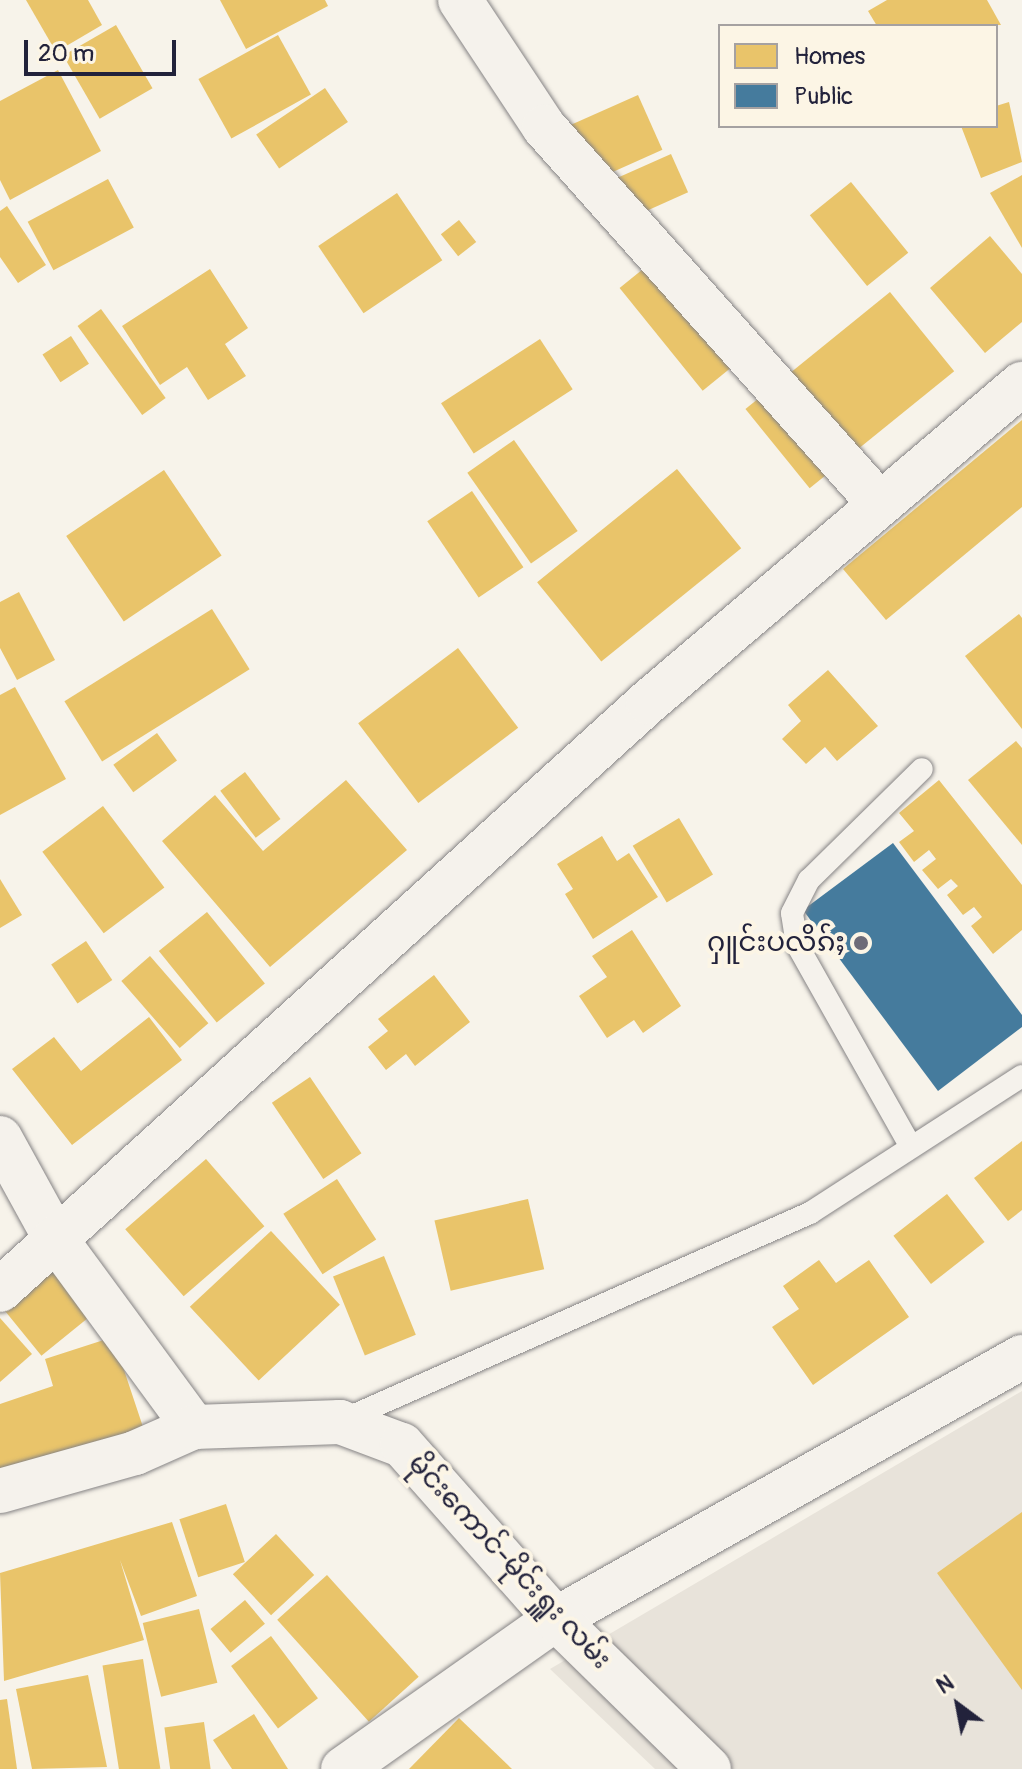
<!DOCTYPE html>
<html>
<head>
<meta charset="utf-8">
<style>
	body { margin:0 }
	#map { position:relative; width:1022px; height:1769px; overflow:hidden; background:#f7f3ea; font-family:Pangolin,"Noto Sans Myanmar",sans-serif }
	div>[style] { position:absolute }
	.green>* { inset:0; background:#e8e3da }
	.homes>* { inset:0; background:#e9c46a; transform-origin:0 0 }
	.public>* { inset:0; background:#457b9d }
	.roads { filter:drop-shadow(0 0 2px #868485) drop-shadow(0 0 2px #868485) }
	.lane>* { height:22px; margin:-11px; padding:0 11px; transform-origin:11px; border-radius:11px; background:#f5f2ec }
	.street>* { height:44px; margin:-22px; padding:0 22px; transform-origin:22px; border-radius:22px; background:#f5f2ec }
	.secondary>* { height:44px; margin:-22px; padding:0 22px; transform-origin:22px; border-radius:22px; background:#f5f2ec }
	.dots>* { width:22px; height:22px; translate:-50% -50%; box-sizing:border-box; border:4px solid #fcf5e5; border-radius:50% }
	span { translate:-50% -50%; white-space:nowrap; text-align:center; line-height:1.15; -webkit-text-stroke:8px #fcf5e5; paint-order:stroke }
	.poi-label { font-size:28px; color:#22223b }
	.right { translate:-100% -50%; text-align:right }
	.street-label { font-size:28px; color:#22223b }
	.legend { position:absolute; left:718px; top:24px; width:280px; height:104px; box-sizing:border-box; background:#fcf5e5; border:2px solid #a5a1a1; margin:0; padding:10px 14px; list-style:none; font-size:24px; color:#22223b }
	.legend li { display:flex; align-items:center; gap:16px; height:40px }
	.legend b { width:40px; border:2px solid #a5a1a1 }
	.north { position:absolute; left:918px; top:1665px; width:80px; height:80px; -webkit-text-stroke:6px #fcf5e5; paint-order:stroke; rotate:328deg; font-size:22px; font-weight:700; line-height:32px; text-align:center; color:#22223b }
	.north::after { content:''; display:block; margin:auto; width:28px; height:36px; background:#22223b; clip-path:polygon(50% 0,100% 100%,50% 72%,0 100%) }
	.scale { position:absolute; left:24px; top:40px; width:152px; height:36px; box-sizing:border-box; border:4px solid #22223b; border-top:0; padding-left:10px; font-size:24px; line-height:28px; white-space:nowrap; color:#22223b; -webkit-text-stroke:6px #fcf5e5; paint-order:stroke }
</style>
</head>
<body>
<div id="map">
	<div class="green">
		<div style="clip-path:polygon(1022px 1391px,1022px 1769px,655px 1769px,550px 1669px)"></div>
	</div>
	<div class="homes">
		<div style="clip-path:polygon(26px 0,88px 0,102px 25px,56px 52px)"></div>
		<div style="clip-path:polygon(220px 0,325px 0,328px 6px,246px 49px)"></div>
		<div style="clip-path:polygon(887px 0,987px 0,1001px 25px,877px 26px,868px 11px)"></div>
		<div style="left:116px;top:25px;width:73px;height:61px;rotate:60deg"></div>
		<div style="left:278px;top:35px;width:68px;height:91px;rotate:61deg"></div>
		<div style="clip-path:polygon(58px 70px,101px 151px,10px 200px,0 180px,0 101px)"></div>
		<div style="left:325px;top:88px;width:41px;height:83px;rotate:56deg"></div>
		<div style="left:638px;top:95px;width:60px;height:77px;rotate:66deg"></div>
		<div style="clip-path:polygon(1009px 102px,1022px 162px,981px 178px,961px 126px,996px 126px,996px 106px)"></div>
		<div style="left:671px;top:154px;width:42px;height:72px;rotate:66deg"></div>
		<div style="clip-path:polygon(1022px 175px,1022px 248px,990px 193px)"></div>
		<div style="left:108px;top:179px;width:55px;height:91px;rotate:62deg"></div>
		<div style="left:851px;top:182px;width:91px;height:53px;rotate:51deg"></div>
		<div style="left:397px;top:193px;width:81px;height:95px;rotate:56deg"></div>
		<div style="clip-path:polygon(7px 206px,46px 265px,18px 283px,0 257px,0 211px)"></div>
		<div style="left:459px;top:220px;width:28px;height:23px;rotate:52deg"></div>
		<div style="clip-path:polygon(990px 236px,1022px 274px,1022px 322px,985px 353px,930px 288px)"></div>
		<div style="left:674px;top:244px;width:132px;height:70px;rotate:51deg"></div>
		<div style="clip-path:polygon(210px 269px,248px 328px,225px 344px,246px 376px,208px 400px,187px 367px,160px 385px,122px 326px)"></div>
		<div style="left:890px;top:292px;width:102px;height:186px;rotate:51deg"></div>
		<div style="left:101px;top:309px;width:110px;height:29px;rotate:54deg"></div>
		<div style="left:71px;top:336px;width:33px;height:34px;rotate:57deg"></div>
		<div style="left:540px;top:339px;width:60px;height:118px;rotate:57deg"></div>
		<div style="clip-path:polygon(1022px 420px,1022px 507px,886px 620px,843px 569px)"></div>
		<div style="left:514px;top:440px;width:111px;height:57px;rotate:55deg"></div>
		<div style="left:677px;top:469px;width:102px;height:180px;rotate:51deg"></div>
		<div style="left:164px;top:470px;width:103px;height:118px;rotate:56deg"></div>
		<div style="left:472px;top:491px;width:92px;height:54px;rotate:56deg"></div>
		<div style="clip-path:polygon(19px 592px,55px 660px,17px 680px,0 648px,0 602px)"></div>
		<div style="left:212px;top:609px;width:71px;height:174px;rotate:58deg"></div>
		<div style="clip-path:polygon(1019px 614px,1022px 618px,1022px 729px,965px 656px)"></div>
		<div style="left:458px;top:648px;width:100px;height:125px;rotate:53deg"></div>
		<div style="clip-path:polygon(828px 670px,878px 726px,837px 761px,825px 747px,806px 764px,782px 739px,801px 721px,788px 705px)"></div>
		<div style="clip-path:polygon(15px 687px,66px 779px,0 815px,0 695px)"></div>
		<div style="left:157px;top:733px;width:34px;height:54px;rotate:54deg"></div>
		<div style="clip-path:polygon(1016px 741px,1022px 748px,1022px 845px,968px 780px)"></div>
		<div style="left:245px;top:772px;width:59px;height:31px;rotate:53deg"></div>
		<div style="clip-path:polygon(346px 780px,407px 850px,270px 967px,162px 841px,215px 795px,263px 851px)"></div>
		<div style="clip-path:polygon(939px 780px,1022px 885px,1022px 930px,993px 954px,971px 926px,982px 917px,974px 907px,963px 915px,947px 895px,958px 886px,951px 879px,938px 889px,922px 870px,936px 859px,929px 850px,914px 862px,899px 842px,914px 831px,899px 813px)"></div>
		<div style="left:103px;top:806px;width:102px;height:76px;rotate:53deg"></div>
		<div style="left:679px;top:818px;width:66px;height:54px;rotate:59deg"></div>
		<div style="clip-path:polygon(602px 836px,617px 861px,629px 853px,658px 897px,593px 939px,565px 894px,573px 889px,557px 864px)"></div>
		<div style="clip-path:polygon(0 879px,22px 915px,0 928px)"></div>
		<div style="left:207px;top:912px;width:92px;height:62px;rotate:51deg"></div>
		<div style="clip-path:polygon(632px 930px,681px 1006px,643px 1033px,634px 1020px,607px 1038px,579px 996px,607px 977px,592px 956px)"></div>
		<div style="left:86px;top:941px;width:47px;height:42px;rotate:56deg"></div>
		<div style="left:150px;top:956px;width:89px;height:38px;rotate:49deg"></div>
		<div style="clip-path:polygon(434px 975px,470px 1022px,415px 1066px,406px 1054px,386px 1070px,368px 1047px,388px 1031px,378px 1019px)"></div>
		<div style="clip-path:polygon(149px 1017px,182px 1060px,72px 1145px,12px 1069px,54px 1037px,81px 1071px)"></div>
		<div style="left:310px;top:1077px;width:92px;height:46px;rotate:56deg"></div>
		<div style="clip-path:polygon(1022px 1141px,1022px 1210px,1008px 1221px,974px 1178px)"></div>
		<div style="left:206px;top:1159px;width:89px;height:107px;rotate:49deg"></div>
		<div style="left:337px;top:1179px;width:72px;height:64px;rotate:57deg"></div>
		<div style="left:947px;top:1194px;width:61px;height:68px;rotate:52deg"></div>
		<div style="left:528px;top:1199px;width:72px;height:96px;rotate:77deg"></div>
		<div style="left:271px;top:1231px;width:101px;height:111px;rotate:47deg"></div>
		<div style="left:384px;top:1256px;width:85px;height:55px;rotate:68deg"></div>
		<div style="clip-path:polygon(819px 1260px,836px 1283px,869px 1260px,909px 1317px,813px 1385px,772px 1327px,799px 1309px,783px 1286px)"></div>
		<div style="left:61px;top:1264px;width:59px;height:73px;rotate:51deg"></div>
		<div style="clip-path:polygon(0 1318px,32px 1354px,0 1382px)"></div>
		<div style="clip-path:polygon(113px 1337px,144px 1430px,0 1478px,0 1404px,53px 1386px,45px 1359px)"></div>
		<div style="left:226px;top:1504px;width:61px;height:49px;rotate:72deg"></div>
		<div style="clip-path:polygon(1022px 1512px,1022px 1690px,937px 1573px)"></div>
		<div style="clip-path:polygon(172px 1522px,197px 1596px,141px 1616px,120px 1560px,144px 1640px,4px 1681px,0 1573px)"></div>
		<div style="left:276px;top:1534px;width:56px;height:59px;rotate:47deg"></div>
		<div style="left:327px;top:1575px;width:137px;height:67px;rotate:48deg"></div>
		<div style="left:245px;top:1600px;width:31px;height:45px;rotate:50deg"></div>
		<div style="left:199px;top:1609px;width:76px;height:58px;rotate:76deg"></div>
		<div style="left:271px;top:1636px;width:78px;height:50px;rotate:53deg"></div>
		<div style="left:143px;top:1659px;width:111px;height:41px;rotate:81deg"></div>
		<div style="clip-path:polygon(88px 1675px,107px 1767px,32px 1769px,16px 1689px)"></div>
		<div style="clip-path:polygon(7px 1699px,17px 1769px,0 1769px,0 1700px)"></div>
		<div style="clip-path:polygon(254px 1714px,288px 1769px,232px 1769px,213px 1740px)"></div>
		<div style="clip-path:polygon(459px 1718px,512px 1769px,409px 1769px)"></div>
		<div style="left:204px;top:1722px;width:48px;height:40px;rotate:82deg"></div>
	</div>
	<div class="public">
		<div style="clip-path:polygon(893px 843px,1022px 1015px,1022px 1027px,938px 1091px,803px 910px)"></div>
	</div>
	<div class="roads">
		<div class="lane">
			<div style="left:911px;top:1147px;width:232px;rotate:-119.4deg"></div>
			<div style="left:797px;top:945px;width:32px;rotate:-99deg"></div>
			<div style="left:792px;top:913px;width:37px;rotate:-63deg"></div>
			<div style="left:809px;top:880px;width:158px;rotate:-44.5deg"></div>
			<div style="left:341px;top:1421px;width:513px;rotate:-23.92deg"></div>
			<div style="left:810px;top:1213px;width:252px;rotate:-32.9deg"></div>
		</div>
		<div class="street">
			<div style="left:460px;top:0;width:152px;rotate:56.5deg"></div>
			<div style="left:544px;top:127px;width:504px;rotate:48.3deg"></div>
			<div style="left:0;top:1138px;width:114px;rotate:61.2deg"></div>
			<div style="left:55px;top:1238px;width:235px;rotate:53.7deg"></div>
			<div style="left:343px;top:1769px;width:261px;rotate:-35.2deg"></div>
			<div style="left:556px;top:1619px;width:535px;rotate:-29.35deg"></div>
		</div>
		<div class="secondary">
			<div style="left:0;top:1290px;width:875px;rotate:-42.22deg"></div>
			<div style="left:648px;top:702px;width:491px;rotate:-40.4deg"></div>
			<div style="left:0;top:1491px;width:140px;rotate:-15.7deg"></div>
			<div style="left:135px;top:1453px;width:64px;rotate:-23.8deg"></div>
			<div style="left:194px;top:1427px;width:146px;rotate:-2deg"></div>
			<div style="left:340px;top:1422px;width:66px;rotate:20.4deg"></div>
			<div style="left:402px;top:1445px;width:232px;rotate:48.5deg"></div>
			<div style="left:556px;top:1619px;width:214px;rotate:44.4deg"></div>
		</div>
	</div>
	<div class="dots">
		<div style="left:861px;top:943px;background:#6d6b78"></div>
	</div>
	<div class="poi-label">
		<span class="right" style="left:845px;top:943px">ႁူင်းပလိၵ်ႈ</span>
	</div>
	<div class="street-label">
		<span style="left:509px;top:1562px;rotate:47deg">မိုင်းကောင်-မိုင်းရှူး လမ်း</span>
	</div>
	<ul class="legend">
	<li><b style="height:22px;background:#e9c46a"></b>Homes</li>
	<li><b style="height:22px;background:#457b9d"></b>Public</li>
	</ul>
	<div class="north">N</div>
	<div class="scale">20 m</div>
</div>
</body>
</html>
